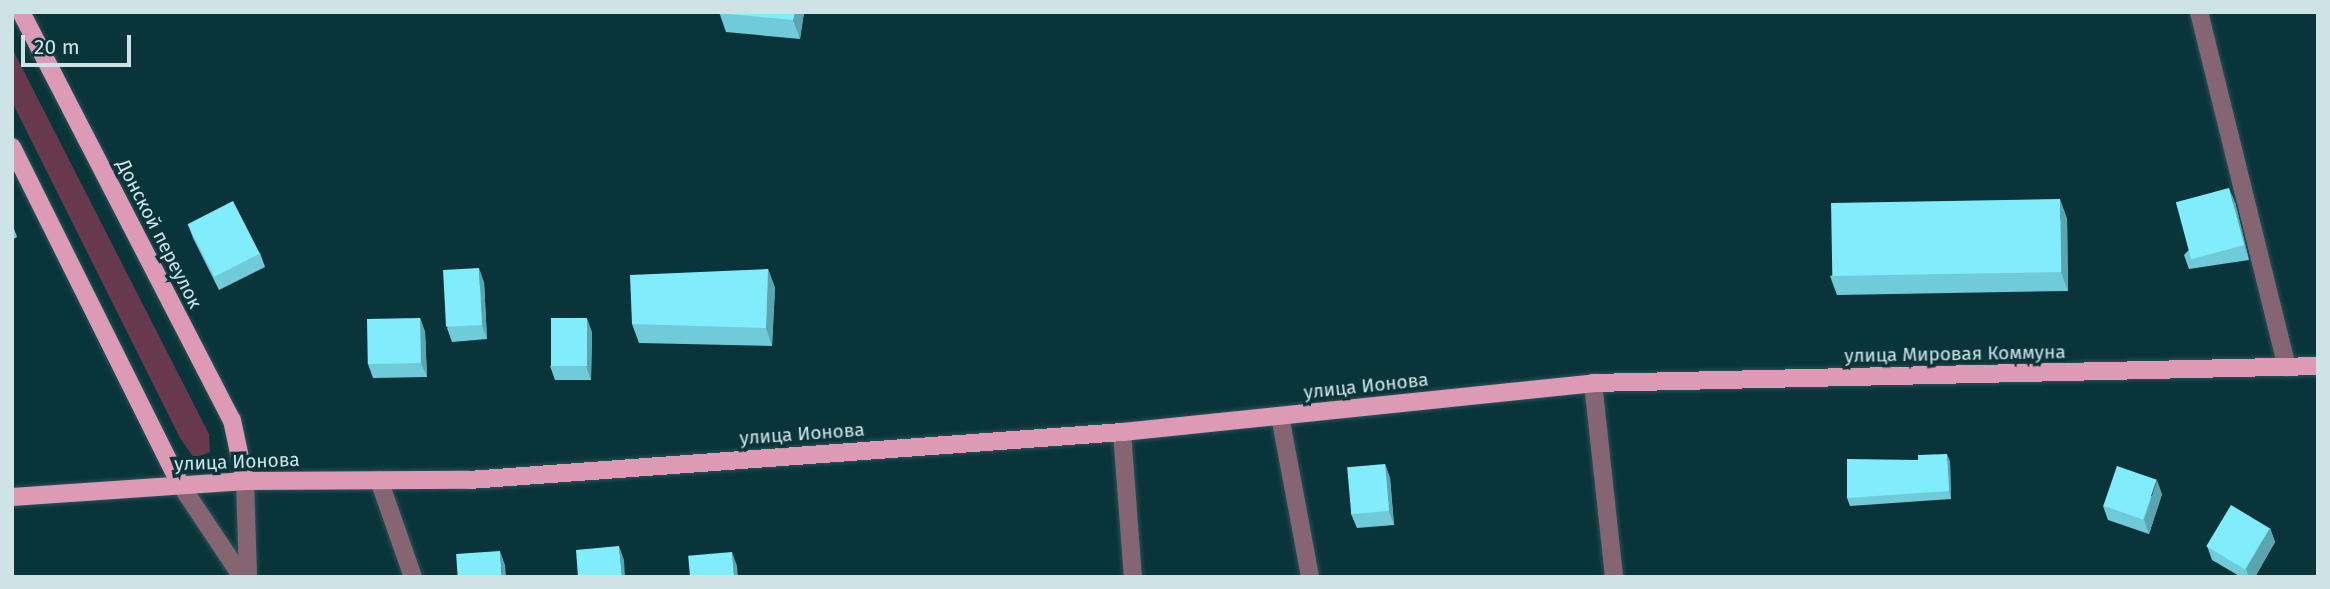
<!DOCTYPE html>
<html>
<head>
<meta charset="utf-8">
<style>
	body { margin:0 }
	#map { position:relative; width:2330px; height:589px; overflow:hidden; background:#09353a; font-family:"Fira Sans",sans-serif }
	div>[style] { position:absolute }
	.green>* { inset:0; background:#68384d }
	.roads { filter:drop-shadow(0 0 2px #295156) drop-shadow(0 0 2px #295156) }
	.minor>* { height:18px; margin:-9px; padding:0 9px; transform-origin:9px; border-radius:9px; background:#856572 }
	.major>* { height:18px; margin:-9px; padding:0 9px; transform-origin:9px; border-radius:9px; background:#dc9ab5 }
	.wall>* { inset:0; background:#6fcbd9 }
	.shaded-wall>* { inset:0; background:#5aa5b0 }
	.building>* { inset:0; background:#81ecfc; transform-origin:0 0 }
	span { translate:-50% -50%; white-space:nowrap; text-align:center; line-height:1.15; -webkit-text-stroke:7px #09353a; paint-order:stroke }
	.street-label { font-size:19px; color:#cee3e6 }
	.frame { position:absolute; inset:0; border:14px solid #cee3e6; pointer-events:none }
	.scale { position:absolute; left:21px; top:35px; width:110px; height:32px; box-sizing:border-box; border:4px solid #cee3e6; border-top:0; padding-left:9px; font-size:21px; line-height:24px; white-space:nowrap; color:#cee3e6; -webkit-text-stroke:5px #09353a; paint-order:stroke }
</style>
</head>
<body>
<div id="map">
	<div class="green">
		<div style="clip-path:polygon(12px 48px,209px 434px,210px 452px,194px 458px,180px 438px,12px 102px)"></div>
	</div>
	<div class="roads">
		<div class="minor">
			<div style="left:2199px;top:12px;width:366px;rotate:76.1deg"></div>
			<div style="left:1593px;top:383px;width:195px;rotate:83.8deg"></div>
			<div style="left:1280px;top:416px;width:164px;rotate:79.4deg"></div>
			<div style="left:1122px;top:432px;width:145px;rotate:85.7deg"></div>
			<div style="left:379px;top:480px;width:103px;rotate:70.7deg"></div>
			<div style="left:245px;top:481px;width:96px;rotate:88.2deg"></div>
			<div style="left:180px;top:484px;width:112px;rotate:56.3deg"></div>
		</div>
		<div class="major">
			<div style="left:21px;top:12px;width:459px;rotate:62.7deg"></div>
			<div style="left:232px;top:420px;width:62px;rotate:78deg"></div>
			<div style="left:12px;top:147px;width:377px;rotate:63.5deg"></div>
			<div style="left:12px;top:497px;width:234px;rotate:-3.9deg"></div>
			<div style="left:245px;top:481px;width:224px;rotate:-0.3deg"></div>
			<div style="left:469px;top:480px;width:655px;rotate:-4.2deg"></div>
			<div style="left:1122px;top:432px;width:474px;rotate:-5.9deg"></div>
			<div style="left:1593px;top:383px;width:725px;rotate:-1.34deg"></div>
		</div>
	</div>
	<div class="wall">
		<div style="clip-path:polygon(719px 12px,804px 12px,800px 39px,726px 32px)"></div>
		<div style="clip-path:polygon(2235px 202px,2249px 260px,2189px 269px,2184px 255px)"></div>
		<div style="clip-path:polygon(2067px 218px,2068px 291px,1837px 295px,1830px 276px)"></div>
		<div style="clip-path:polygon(12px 223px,17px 237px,12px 240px)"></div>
		<div style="clip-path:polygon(188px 224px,260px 253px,265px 267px,219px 290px,193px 238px)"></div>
		<div style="clip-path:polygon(768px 269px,775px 288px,772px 346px,639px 343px,632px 324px)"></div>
		<div style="clip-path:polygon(484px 282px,487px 339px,452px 342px,447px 328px)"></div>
		<div style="clip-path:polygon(420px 318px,425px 332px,427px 377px,373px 378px,368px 364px)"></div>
		<div style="clip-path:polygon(592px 332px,591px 380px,555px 380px,550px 366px)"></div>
		<div style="clip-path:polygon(1918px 460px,1950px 461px,1951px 499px,1850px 506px,1847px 498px)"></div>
		<div style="clip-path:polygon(1385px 464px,1390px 478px,1394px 525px,1357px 528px,1351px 514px)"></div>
		<div style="clip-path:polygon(2162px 494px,2149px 534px,2108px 520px,2103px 506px)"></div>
		<div style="clip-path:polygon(2270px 528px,2275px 542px,2255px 577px,2241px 577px,2212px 560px,2207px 546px)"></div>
	</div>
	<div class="shaded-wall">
		<div style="clip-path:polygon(795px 12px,804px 12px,800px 39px,793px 20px)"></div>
		<div style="clip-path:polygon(2229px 188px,2235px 202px,2249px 260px,2244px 245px)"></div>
		<div style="clip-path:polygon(2060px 199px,2067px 218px,2068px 291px,2061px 272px)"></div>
		<div style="clip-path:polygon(479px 268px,484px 282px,487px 339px,482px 325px)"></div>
		<div style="clip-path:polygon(768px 269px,775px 288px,772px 346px,766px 328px)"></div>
		<div style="clip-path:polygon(420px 318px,425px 332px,427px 377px,421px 363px)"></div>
		<div style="clip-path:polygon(587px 318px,592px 332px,591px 380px,586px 366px)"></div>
		<div style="clip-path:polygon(1947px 454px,1950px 461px,1951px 499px,1949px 491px)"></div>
		<div style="clip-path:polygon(1385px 464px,1390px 478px,1394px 525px,1389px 511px)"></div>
		<div style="clip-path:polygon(2157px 480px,2162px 494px,2149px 534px,2144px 520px)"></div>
		<div style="clip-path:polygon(2270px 528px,2275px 542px,2255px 577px,2249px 577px,2246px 569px)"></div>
		<div style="clip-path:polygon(619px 546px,624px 560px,625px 577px,622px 577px)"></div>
		<div style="clip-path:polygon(500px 551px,505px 565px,506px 577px,502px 577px)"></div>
		<div style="clip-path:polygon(732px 552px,737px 566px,738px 577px,734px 577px)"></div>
	</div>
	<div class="building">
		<div style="clip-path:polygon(719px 12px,795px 12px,793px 20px,719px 13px)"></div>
		<div style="left:2229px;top:188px;width:59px;height:55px;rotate:75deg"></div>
		<div style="left:2060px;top:199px;width:73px;height:229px;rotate:89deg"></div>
		<div style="left:233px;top:201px;width:59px;height:51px;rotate:63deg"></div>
		<div style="left:479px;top:268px;width:57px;height:36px;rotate:87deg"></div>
		<div style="clip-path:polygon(768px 269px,766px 328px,632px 324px,630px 275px)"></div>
		<div style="left:420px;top:318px;width:45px;height:53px;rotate:89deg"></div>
		<div style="left:551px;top:318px;width:36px;height:48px"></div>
		<div style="clip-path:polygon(1947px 454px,1949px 491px,1847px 498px,1847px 459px,1918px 460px,1918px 455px)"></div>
		<div style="left:1385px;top:464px;width:47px;height:38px;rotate:85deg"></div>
		<div style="left:2117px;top:466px;width:42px;height:42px;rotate:19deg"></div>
		<div style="left:2231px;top:505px;width:45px;height:48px;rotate:31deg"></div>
		<div style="clip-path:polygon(619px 546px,622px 577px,578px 577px,576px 550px)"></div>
		<div style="left:500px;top:551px;width:26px;height:44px;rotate:86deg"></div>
		<div style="left:732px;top:552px;width:25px;height:44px;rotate:85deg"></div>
		<div style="clip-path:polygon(1026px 575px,1026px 577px,1000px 577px)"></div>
	</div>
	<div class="street-label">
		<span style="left:159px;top:234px;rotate:63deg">Донской переулок</span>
		<span style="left:1955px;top:354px;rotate:-1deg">улица Мировая Коммуна</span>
		<span style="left:1366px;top:386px;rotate:-6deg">улица Ионова</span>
		<span style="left:802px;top:434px;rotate:-4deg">улица Ионова</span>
		<span style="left:237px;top:462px;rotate:-2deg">улица Ионова</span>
	</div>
	<div class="frame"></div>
	<div class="scale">20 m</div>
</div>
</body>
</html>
